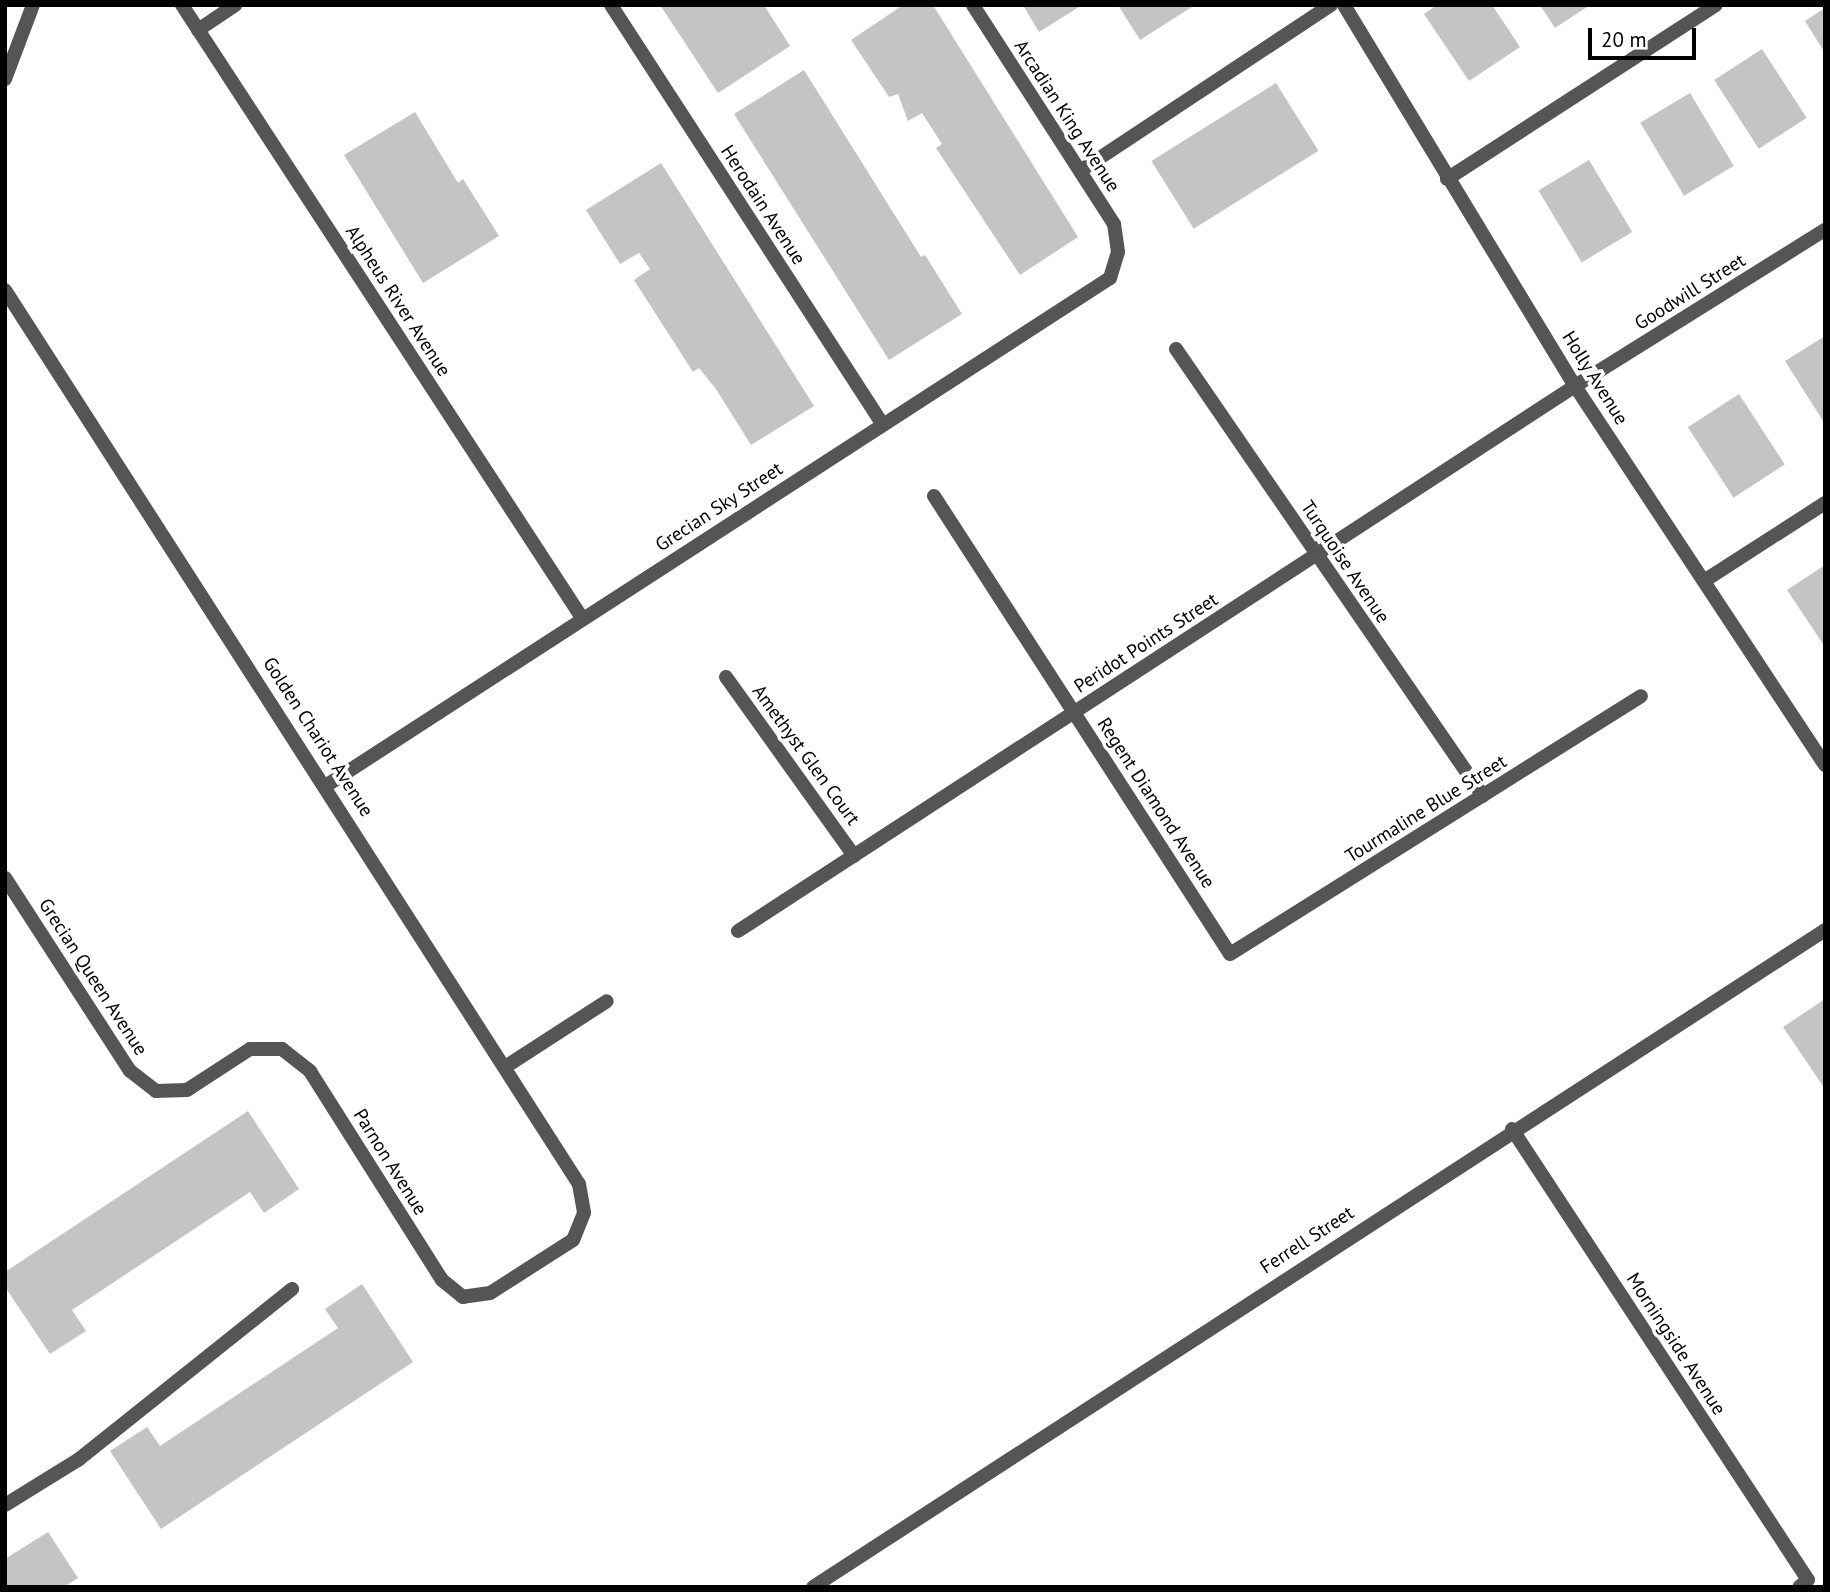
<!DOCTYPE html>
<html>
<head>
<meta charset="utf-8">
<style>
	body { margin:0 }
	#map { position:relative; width:1830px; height:1592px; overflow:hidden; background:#fff; font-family:"PT Sans",sans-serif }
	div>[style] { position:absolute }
	.building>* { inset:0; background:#c4c4c4; transform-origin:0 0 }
	.service>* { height:14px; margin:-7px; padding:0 7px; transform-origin:7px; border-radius:7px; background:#555 }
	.minor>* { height:14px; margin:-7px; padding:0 7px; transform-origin:7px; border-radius:7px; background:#555 }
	span { translate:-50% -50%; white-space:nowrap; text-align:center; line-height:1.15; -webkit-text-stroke:7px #fff; paint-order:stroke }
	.street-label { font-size:19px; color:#000 }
	.frame { position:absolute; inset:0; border:7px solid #000; pointer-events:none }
	.scale { position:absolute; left:1588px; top:28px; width:108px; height:32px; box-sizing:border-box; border:4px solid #000; border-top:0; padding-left:9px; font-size:21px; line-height:24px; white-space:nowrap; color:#000; -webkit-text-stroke:5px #fff; paint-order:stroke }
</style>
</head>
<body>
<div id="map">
	<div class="building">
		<div style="clip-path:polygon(660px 5px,764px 5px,790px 46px,718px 93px)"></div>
		<div style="clip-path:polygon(903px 5px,933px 5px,1078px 237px,1020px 275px,936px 148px,942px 144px,922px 113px,908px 121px,898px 94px,889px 97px,851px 40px)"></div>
		<div style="clip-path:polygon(1023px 5px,1078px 5px,1079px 7px,1039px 32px)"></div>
		<div style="clip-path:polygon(1118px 5px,1195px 5px,1140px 40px)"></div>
		<div style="clip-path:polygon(1437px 5px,1492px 5px,1520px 47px,1469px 81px,1424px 14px)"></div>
		<div style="clip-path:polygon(1540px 5px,1590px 5px,1555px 28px)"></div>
		<div style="clip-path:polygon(1825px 8px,1825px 53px,1805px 21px)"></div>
		<div style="left:1762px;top:49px;width:82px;height:57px;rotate:57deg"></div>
		<div style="clip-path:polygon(804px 70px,921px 257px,925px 255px,962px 314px,889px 360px,734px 114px)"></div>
		<div style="left:1276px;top:83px;width:80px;height:147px;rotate:58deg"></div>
		<div style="left:1690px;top:93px;width:85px;height:58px;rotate:59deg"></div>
		<div style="clip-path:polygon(415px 112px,458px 183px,463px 179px,499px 236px,423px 283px,344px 155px)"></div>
		<div style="left:1589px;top:160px;width:84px;height:59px;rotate:59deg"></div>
		<div style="clip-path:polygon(661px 163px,814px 406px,751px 445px,716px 389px,699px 368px,693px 372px,634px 280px,650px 269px,639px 253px,620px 264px,586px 210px)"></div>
		<div style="clip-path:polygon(1825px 336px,1825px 424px,1785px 361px)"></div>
		<div style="left:1739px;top:394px;width:84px;height:61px;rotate:57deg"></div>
		<div style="clip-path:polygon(1825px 565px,1825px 647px,1787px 590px)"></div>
		<div style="clip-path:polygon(1825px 999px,1825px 1089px,1783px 1027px)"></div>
		<div style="clip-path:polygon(248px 1111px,299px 1189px,264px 1213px,250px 1192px,72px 1310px,86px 1331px,50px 1354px,5px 1287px,5px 1272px)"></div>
		<div style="clip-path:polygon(362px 1284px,413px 1362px,161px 1529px,110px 1451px,147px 1427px,160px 1446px,338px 1328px,325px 1309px)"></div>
		<div style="clip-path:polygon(48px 1532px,78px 1578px,64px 1587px,5px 1587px,5px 1559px)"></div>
	</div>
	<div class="service">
		<div style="left:1080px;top:171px;width:301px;rotate:-33.5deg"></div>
		<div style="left:1447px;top:179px;width:320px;rotate:-32.9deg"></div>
		<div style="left:1704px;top:581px;width:144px;rotate:-32.8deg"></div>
		<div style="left:505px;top:1067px;width:121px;rotate:-32.9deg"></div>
		<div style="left:5px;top:1505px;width:86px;rotate:-31.7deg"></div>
		<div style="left:78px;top:1460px;width:274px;rotate:-38.6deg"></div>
	</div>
	<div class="minor">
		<div style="left:182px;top:5px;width:732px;rotate:56.87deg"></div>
		<div style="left:611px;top:5px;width:500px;rotate:57.07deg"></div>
		<div style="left:1344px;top:5px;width:446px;rotate:58.8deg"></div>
		<div style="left:1575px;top:386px;width:454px;rotate:56.6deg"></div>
		<div style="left:198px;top:30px;width:45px;rotate:-34deg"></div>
		<div style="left:5px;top:79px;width:79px;rotate:-69.3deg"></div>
		<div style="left:5px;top:290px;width:1062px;rotate:57.3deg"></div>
		<div style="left:579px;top:1184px;width:29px;rotate:80deg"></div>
		<div style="left:584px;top:1213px;width:29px;rotate:112deg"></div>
		<div style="left:573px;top:1240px;width:98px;rotate:147.4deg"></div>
		<div style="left:490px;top:1293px;width:27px;rotate:172deg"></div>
		<div style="left:463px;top:1297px;width:27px;rotate:-141deg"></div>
		<div style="left:442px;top:1280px;width:247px;rotate:-122.3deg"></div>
		<div style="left:310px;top:1071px;width:36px;rotate:-142deg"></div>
		<div style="left:282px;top:1049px;width:32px;rotate:180deg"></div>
		<div style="left:250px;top:1049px;width:75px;rotate:146.9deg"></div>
		<div style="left:187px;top:1090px;width:31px;rotate:178deg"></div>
		<div style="left:156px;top:1091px;width:33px;rotate:-142deg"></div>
		<div style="left:130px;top:1071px;width:230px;rotate:-122.9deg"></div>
		<div style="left:1176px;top:349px;width:542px;rotate:55.52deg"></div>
		<div style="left:934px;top:496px;width:545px;rotate:57.13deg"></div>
		<div style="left:1230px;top:954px;width:485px;rotate:-32.1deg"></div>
		<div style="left:726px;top:677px;width:220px;rotate:54.4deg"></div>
		<div style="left:327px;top:785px;width:933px;rotate:-32.92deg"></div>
		<div style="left:1110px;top:278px;width:27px;rotate:-73deg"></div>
		<div style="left:1118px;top:252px;width:28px;rotate:-98deg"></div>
		<div style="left:1114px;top:224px;width:260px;rotate:-122.8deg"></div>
		<div style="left:738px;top:931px;width:999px;rotate:-33.07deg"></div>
		<div style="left:1575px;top:386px;width:295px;rotate:-32deg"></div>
		<div style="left:1512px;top:1129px;width:539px;rotate:56.72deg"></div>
		<div style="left:1808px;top:1580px;width:11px;rotate:142deg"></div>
		<div style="left:813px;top:1587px;width:1207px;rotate:-32.99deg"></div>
	</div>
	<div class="street-label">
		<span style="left:1067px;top:116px;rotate:57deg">Arcadian King Avenue</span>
		<span style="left:763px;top:205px;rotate:57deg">Herodain Avenue</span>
		<span style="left:1690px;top:292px;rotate:-32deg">Goodwill Street</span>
		<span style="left:398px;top:301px;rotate:57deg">Alpheus River Avenue</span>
		<span style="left:1595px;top:378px;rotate:58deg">Holly Avenue</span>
		<span style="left:719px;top:507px;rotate:-33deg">Grecian Sky Street</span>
		<span style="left:1345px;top:562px;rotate:56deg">Turquoise Avenue</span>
		<span style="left:1146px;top:643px;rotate:-33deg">Peridot Points Street</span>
		<span style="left:318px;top:737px;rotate:57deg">Golden Chariot Avenue</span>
		<span style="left:806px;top:755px;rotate:54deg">Amethyst Glen Court</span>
		<span style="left:1156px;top:803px;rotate:57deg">Regent Diamond Avenue</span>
		<span style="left:1426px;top:809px;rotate:-32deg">Tourmaline Blue Street</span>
		<span style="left:93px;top:977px;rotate:57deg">Grecian Queen Avenue</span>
		<span style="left:390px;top:1162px;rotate:58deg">Parnon Avenue</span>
		<span style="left:1307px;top:1240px;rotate:-33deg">Ferrell Street</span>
		<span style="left:1676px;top:1344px;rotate:57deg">Morningside Avenue</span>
	</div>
	<div class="frame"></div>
	<div class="scale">20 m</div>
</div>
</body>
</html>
